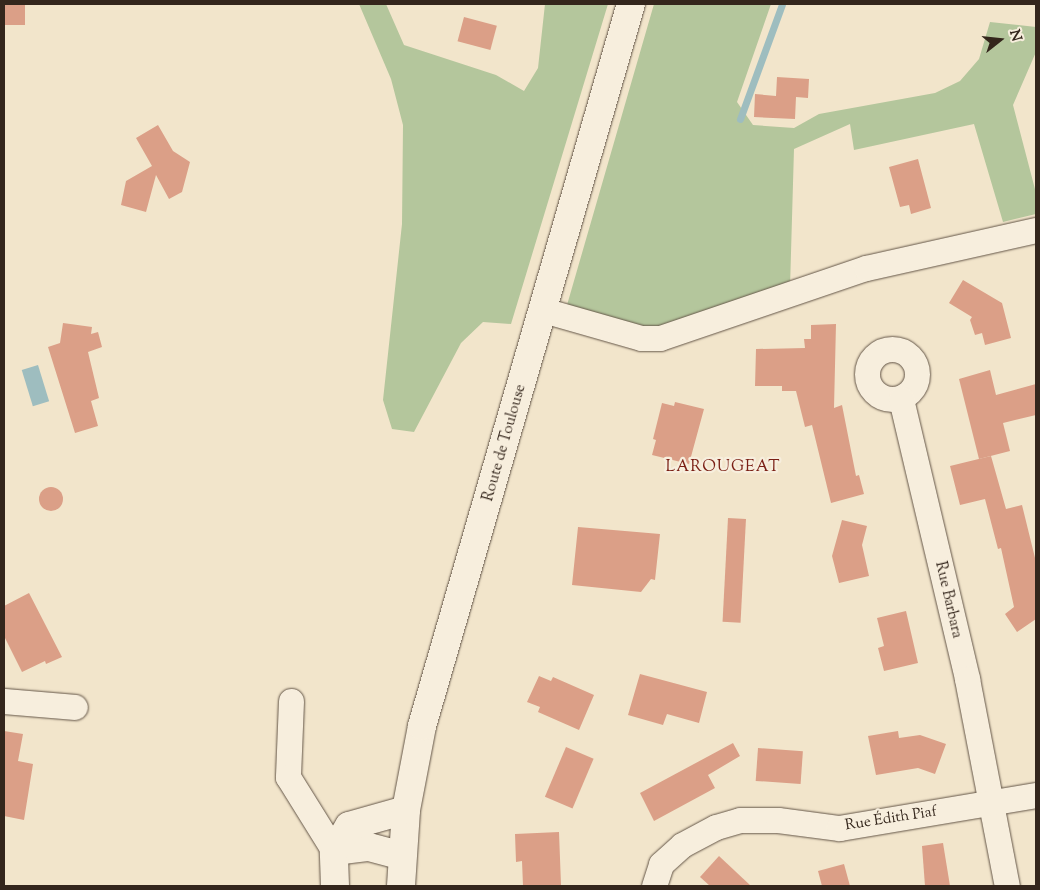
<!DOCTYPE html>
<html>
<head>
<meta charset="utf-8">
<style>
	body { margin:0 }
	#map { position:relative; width:1040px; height:890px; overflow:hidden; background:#f2e5cb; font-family:"Sorts Mill Goudy",serif }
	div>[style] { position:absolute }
	.green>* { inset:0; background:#b4c69c }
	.water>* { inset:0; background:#9ebdbf; transform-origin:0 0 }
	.stream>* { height:7px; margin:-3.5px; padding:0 3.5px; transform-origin:3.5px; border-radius:3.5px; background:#9ebdbf }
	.building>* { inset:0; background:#db9f87; transform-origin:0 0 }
	.round { border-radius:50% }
	.roads { filter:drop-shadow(0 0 1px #645648) drop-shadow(0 0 1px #645648) }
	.street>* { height:25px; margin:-12.5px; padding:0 12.5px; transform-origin:12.5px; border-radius:12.5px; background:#f7eedd }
	.street>.ring { margin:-12.5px; padding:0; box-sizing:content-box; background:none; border:25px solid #f7eedd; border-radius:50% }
	.secondary>* { height:28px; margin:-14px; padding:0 14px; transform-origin:14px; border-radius:14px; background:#f7eedd }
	span { translate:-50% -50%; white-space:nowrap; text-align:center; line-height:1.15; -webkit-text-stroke:4.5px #f7eedd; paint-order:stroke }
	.street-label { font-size:15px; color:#34261c }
	.neighbourhood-label { font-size:16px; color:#7a1f14; letter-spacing:1px }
	.frame { position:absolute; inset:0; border:5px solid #34261c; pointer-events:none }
	.north { position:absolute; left:975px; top:15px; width:50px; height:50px; -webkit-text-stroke:4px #f7eedd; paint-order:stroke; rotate:74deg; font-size:14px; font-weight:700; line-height:20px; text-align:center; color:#34261c }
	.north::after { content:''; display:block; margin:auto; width:18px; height:22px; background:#34261c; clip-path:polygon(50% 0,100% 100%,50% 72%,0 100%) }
</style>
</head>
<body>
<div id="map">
	<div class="green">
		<div style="clip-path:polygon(359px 4px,386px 4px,404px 45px,496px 75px,524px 91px,538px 68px,545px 4px,608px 4px,511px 324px,483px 322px,461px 343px,414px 432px,392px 429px,383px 400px,402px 224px,403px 125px,391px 79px)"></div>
		<div style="clip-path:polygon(654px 4px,771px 4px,737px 102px,753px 125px,794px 128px,819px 114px,935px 93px,960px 81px,979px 59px,990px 22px,1036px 27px,1036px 52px,1013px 105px,1036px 193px,1036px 214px,1003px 222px,974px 124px,854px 150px,850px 124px,794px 149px,790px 288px,655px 329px,565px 312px)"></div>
	</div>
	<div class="water">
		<div style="left:38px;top:365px;width:38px;height:17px;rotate:73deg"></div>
	</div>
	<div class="stream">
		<div style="left:740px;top:119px;width:122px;rotate:-69.9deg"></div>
	</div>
	<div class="building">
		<div style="left:4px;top:4px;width:21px;height:21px"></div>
		<div style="left:464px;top:17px;width:34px;height:25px;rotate:15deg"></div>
		<div style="clip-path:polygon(777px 77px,809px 79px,808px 98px,796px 97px,795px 119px,754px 117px,755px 94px,776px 96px)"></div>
		<div style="clip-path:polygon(158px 125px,173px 151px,190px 162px,182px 192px,169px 199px,156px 175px,146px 212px,121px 205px,126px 181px,152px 166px,136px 138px)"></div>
		<div style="clip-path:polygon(918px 159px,931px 208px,911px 214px,909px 205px,900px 207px,889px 167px)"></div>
		<div style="clip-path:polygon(963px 280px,1002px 303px,1011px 338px,985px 345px,982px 333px,975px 335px,970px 320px,972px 317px,949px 303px)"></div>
		<div style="clip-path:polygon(63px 323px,92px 327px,91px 334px,98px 332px,102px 347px,88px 352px,99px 398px,91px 401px,98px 426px,75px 433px,48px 347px,60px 343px)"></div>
		<div style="clip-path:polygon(836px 324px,834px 408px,842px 405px,856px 476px,859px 475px,864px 494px,831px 503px,812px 425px,805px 427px,796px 391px,782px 391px,782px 386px,755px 386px,756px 349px,805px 348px,804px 339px,811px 339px,811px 325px)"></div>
		<div style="clip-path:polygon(990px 370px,996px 395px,1036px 384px,1036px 415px,1003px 423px,1010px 451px,979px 459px,959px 379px)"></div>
		<div style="clip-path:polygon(675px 402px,704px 409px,689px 464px,652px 455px,656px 440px,653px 439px,662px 403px,674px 406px)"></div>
		<div style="clip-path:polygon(991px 456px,1006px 509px,1022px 505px,1036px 562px,1036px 619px,1017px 632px,1005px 614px,1014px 607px,1001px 548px,998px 549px,985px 499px,960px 505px,950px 466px)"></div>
		<div class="round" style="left:39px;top:487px;width:24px;height:24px"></div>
		<div style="left:728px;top:518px;width:18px;height:104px;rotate:3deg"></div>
		<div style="clip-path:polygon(842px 520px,867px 526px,862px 545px,869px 576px,839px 583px,832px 556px)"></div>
		<div style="clip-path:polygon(578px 527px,660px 534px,655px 580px,651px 579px,641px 592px,572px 585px)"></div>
		<div style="clip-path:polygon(29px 593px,62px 657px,46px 664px,45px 661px,22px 672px,4px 636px,4px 606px)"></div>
		<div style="clip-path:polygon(906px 611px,918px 663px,884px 671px,878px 648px,884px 646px,877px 618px)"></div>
		<div style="clip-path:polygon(640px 674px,707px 692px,699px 723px,667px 714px,663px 725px,628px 715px)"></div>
		<div style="clip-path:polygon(539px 676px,551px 681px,553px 677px,594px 695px,579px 730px,538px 712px,540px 707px,527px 702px)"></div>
		<div style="clip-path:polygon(4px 731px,23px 734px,18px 761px,33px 764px,24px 820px,4px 816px)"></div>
		<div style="clip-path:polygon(898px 731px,899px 738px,920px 735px,946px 744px,935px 774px,918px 768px,876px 775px,868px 736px)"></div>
		<div style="clip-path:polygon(733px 743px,740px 756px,708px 775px,715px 788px,654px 821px,640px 793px)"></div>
		<div style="left:566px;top:747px;width:30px;height:54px;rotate:23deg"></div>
		<div style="left:758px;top:748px;width:45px;height:33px;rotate:4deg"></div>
		<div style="clip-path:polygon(559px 832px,561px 885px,523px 886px,522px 861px,516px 862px,515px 834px)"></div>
		<div style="clip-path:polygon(943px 843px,950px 886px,925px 886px,922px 846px)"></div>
		<div style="clip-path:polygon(719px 856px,751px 886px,710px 886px,700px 877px)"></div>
		<div style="clip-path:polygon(844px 864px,850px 886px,822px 886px,818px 871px)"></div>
	</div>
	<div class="roads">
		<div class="street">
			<div style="left:543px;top:310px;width:102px;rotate:15.9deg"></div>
			<div style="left:641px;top:338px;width:19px"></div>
			<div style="left:660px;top:338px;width:218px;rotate:-18.8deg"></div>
			<div style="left:866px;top:268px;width:174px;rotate:-12.6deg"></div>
			<div class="ring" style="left:867px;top:349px;width:25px;height:25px"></div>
			<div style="left:901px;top:399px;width:288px;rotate:76.7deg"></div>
			<div style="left:967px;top:679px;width:211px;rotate:79.1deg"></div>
			<div style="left:4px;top:701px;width:71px;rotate:4.8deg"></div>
			<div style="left:291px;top:701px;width:76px;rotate:92.3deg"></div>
			<div style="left:288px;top:777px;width:87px;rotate:58.1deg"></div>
			<div style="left:654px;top:886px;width:23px;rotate:-72deg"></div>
			<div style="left:661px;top:864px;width:28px;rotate:-42deg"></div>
			<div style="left:682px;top:845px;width:38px;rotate:-28deg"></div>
			<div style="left:716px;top:827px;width:25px;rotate:-16deg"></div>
			<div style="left:740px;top:820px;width:38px"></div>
			<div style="left:778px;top:820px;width:62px;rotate:7.5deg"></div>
			<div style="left:839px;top:828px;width:200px;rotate:-9.5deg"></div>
		</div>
		<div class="secondary">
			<div style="left:334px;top:851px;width:35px;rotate:-7deg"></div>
			<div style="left:369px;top:847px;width:34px;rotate:15deg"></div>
			<div style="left:335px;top:886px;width:35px;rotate:-92deg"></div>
			<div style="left:334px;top:851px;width:29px;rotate:-59deg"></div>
			<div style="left:349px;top:826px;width:59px;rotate:-15.7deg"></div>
			<div style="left:401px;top:886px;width:76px;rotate:-86.2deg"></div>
			<div style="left:406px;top:810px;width:86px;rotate:-79.2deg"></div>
			<div style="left:422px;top:726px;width:752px;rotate:-73.86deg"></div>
		</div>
	</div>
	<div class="street-label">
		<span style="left:505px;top:443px;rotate:-74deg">Route de Toulouse</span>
		<span style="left:948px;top:600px;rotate:77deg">Rue Barbara</span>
		<span style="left:891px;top:819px;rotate:-9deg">Rue Édith Piaf</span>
	</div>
	<div class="neighbourhood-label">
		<span style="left:723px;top:468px">LAROUGEAT</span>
	</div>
	<div class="frame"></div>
	<div class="north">N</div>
</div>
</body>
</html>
